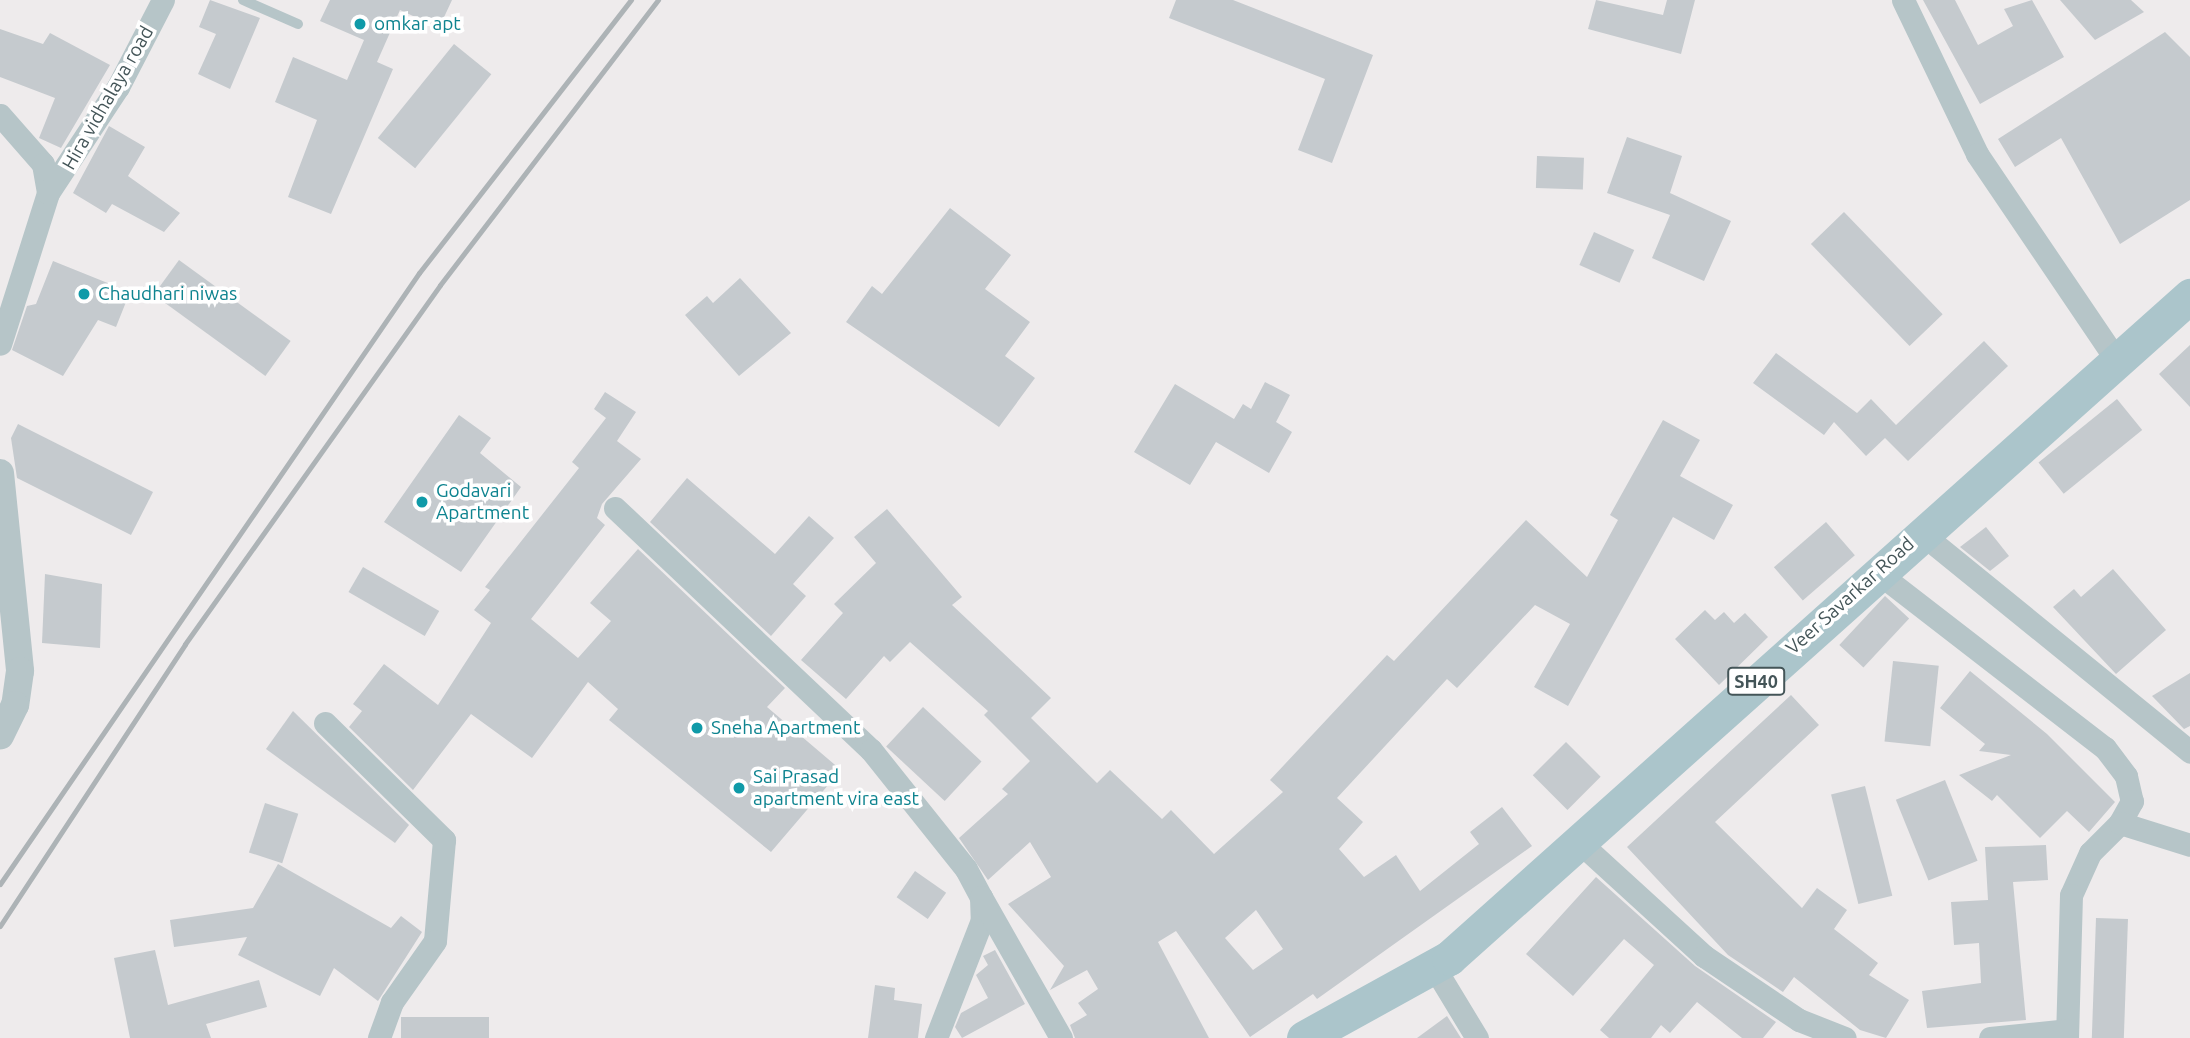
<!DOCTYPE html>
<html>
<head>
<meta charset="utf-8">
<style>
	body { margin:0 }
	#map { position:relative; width:2190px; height:1038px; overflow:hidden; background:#eeebec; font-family:Ubuntu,sans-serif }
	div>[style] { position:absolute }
	.building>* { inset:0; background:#c5cace; transform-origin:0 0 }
	.service>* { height:10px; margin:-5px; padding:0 5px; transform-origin:5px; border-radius:5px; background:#b6c5c8 }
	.minor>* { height:23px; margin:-11.5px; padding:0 11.5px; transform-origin:11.5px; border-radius:11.5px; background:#b6c5c8 }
	.tertiary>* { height:28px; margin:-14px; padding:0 14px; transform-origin:14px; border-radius:14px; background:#b6c5c8 }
	.primary>* { height:35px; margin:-17.5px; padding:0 17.5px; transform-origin:17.5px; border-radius:17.5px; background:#abc5cb }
	.rail>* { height:5px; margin:-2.5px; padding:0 2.5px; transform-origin:2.5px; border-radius:2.5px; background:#adb3b6 }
	.dots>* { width:19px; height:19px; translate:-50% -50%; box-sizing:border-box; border:4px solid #fff; border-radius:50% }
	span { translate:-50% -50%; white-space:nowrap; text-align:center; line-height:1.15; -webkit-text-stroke:7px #fff; paint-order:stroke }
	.shield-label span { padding:2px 5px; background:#fff; border:2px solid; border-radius:5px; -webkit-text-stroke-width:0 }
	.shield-label { font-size:18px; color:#445558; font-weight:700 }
	.culture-label { font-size:19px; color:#0d838f }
	.left { translate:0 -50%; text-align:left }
	.street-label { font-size:19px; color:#445558 }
</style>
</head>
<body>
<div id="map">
	<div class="building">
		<div style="clip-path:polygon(210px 0,260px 18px,230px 89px,198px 74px,216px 34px,199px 27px)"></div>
		<div style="clip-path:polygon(330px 0,452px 0,439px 28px,400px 10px,377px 62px,393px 69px,331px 214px,288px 197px,317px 120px,275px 102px,293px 57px,347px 80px,364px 40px,320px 21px)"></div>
		<div style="clip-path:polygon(1176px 0,1233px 0,1373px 55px,1332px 163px,1298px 150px,1325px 79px,1169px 18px)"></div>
		<div style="clip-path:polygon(1596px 0,1663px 15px,1667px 0,1695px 0,1681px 54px,1588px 29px)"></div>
		<div style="clip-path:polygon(1923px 0,1955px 0,1978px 45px,2013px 26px,2004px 9px,2032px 0,2064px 57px,1980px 104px)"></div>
		<div style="clip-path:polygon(2060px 0,2131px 0,2144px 12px,2095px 40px)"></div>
		<div style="clip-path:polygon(0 29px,43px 44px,50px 33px,110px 65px,61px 148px,39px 138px,55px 98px,0 77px)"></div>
		<div style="clip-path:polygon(2165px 32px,2190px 57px,2190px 200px,2120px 244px,2061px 138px,2015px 167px,1998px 139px)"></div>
		<div style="left:454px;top:44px;width:48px;height:121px;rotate:39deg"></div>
		<div style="clip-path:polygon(109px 126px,145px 147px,128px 176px,180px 213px,164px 232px,112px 204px,106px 213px,73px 193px)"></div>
		<div style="clip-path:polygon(1627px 137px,1682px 156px,1670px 193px,1731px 221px,1704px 281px,1652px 258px,1670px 215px,1607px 193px)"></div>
		<div style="left:1537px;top:156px;width:47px;height:32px;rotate:2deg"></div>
		<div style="clip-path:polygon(950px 208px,1011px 255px,985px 289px,1030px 322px,1005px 356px,1035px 378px,999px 427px,846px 322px,872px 286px,882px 294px)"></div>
		<div style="left:1844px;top:212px;width:142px;height:46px;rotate:46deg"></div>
		<div style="left:1594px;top:232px;width:44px;height:36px;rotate:24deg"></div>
		<div style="left:179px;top:260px;width:138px;height:43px;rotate:36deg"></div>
		<div style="clip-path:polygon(53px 261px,130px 292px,116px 327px,98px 320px,63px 376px,12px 350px,27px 306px,36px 304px)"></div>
		<div style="clip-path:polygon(740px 278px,791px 333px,739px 376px,685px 315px,707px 296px,713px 303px)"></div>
		<div style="clip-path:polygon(1984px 341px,2008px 366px,1908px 461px,1885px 438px,1866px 456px,1834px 422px,1824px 435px,1753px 383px,1776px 353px,1857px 413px,1871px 399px,1896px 425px)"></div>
		<div style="clip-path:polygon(2190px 345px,2190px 407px,2159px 374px)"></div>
		<div style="clip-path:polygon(1265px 382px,1290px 395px,1276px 422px,1292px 432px,1269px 473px,1216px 442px,1190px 485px,1134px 452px,1175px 384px,1234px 419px,1243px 404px,1251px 409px)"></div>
		<div style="clip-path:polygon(605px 392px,636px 412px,617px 441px,641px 459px,602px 504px,597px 518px,605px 525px,531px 619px,578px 658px,611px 621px,590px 603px,638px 549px,785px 688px,767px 707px,841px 770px,771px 852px,609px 720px,618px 709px,588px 682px,532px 758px,471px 714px,413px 790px,349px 727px,362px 711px,353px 704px,384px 664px,438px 705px,491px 623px,474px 610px,490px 590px,485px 587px,579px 468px,572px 462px,606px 418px,594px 409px)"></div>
		<div style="left:2117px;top:399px;width:40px;height:101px;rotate:51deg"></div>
		<div style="clip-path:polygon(459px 415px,491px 438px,480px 453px,521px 487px,461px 572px,384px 522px)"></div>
		<div style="clip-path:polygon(evenodd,1663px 420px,1700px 440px,1680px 476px,1733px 505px,1714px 540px,1673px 517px,1568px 706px,1534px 687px,1570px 624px,1535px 605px,1457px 688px,1447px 679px,1337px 798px,1363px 822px,1339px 849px,1364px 877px,1396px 855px,1420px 891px,1479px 844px,1470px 832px,1502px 807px,1532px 846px,1317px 999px,1313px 994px,1250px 1037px,1176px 931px,1158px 942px,1209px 1038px,1075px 1038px,1070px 1025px,1087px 1015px,1078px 1003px,1098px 989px,1087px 970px,1050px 990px,1064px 966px,1008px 904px,1051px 877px,1030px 842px,988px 880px,959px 838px,1008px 794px,1002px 789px,1030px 761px,984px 715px,988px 711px,910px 642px,890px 662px,884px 656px,846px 699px,801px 660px,843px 613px,834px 604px,876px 563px,854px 537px,887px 509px,962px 597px,952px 605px,1051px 698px,1031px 718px,1097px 783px,1110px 770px,1162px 819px,1171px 810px,1214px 854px,1283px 792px,1270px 780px,1387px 655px,1394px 661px,1526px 520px,1587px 577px,1618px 520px,1610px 515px,1663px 420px,1256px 910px,1283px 949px,1253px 970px,1225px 938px,1256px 910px)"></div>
		<div style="clip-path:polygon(18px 424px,153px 492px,131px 535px,17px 478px,11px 438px)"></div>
		<div style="clip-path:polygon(687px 478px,775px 554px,809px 516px,834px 538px,793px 584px,806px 596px,771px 636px,650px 522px)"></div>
		<div style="left:1826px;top:522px;width:44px;height:69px;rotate:49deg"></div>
		<div style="clip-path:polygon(1986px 527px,2009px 556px,1990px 571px,1960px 547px)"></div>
		<div style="left:363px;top:567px;width:88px;height:29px;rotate:30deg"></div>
		<div style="clip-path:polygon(2113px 569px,2166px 630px,2116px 674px,2053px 607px,2074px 589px,2081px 597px)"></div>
		<div style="clip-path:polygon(45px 574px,102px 584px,100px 648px,42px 643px)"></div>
		<div style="left:1885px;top:596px;width:33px;height:67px;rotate:43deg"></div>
		<div style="clip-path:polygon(1705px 610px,1715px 620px,1724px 612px,1734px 623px,1745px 613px,1768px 637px,1719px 685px,1675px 639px)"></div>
		<div style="left:1893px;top:661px;width:46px;height:81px;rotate:6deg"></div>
		<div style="clip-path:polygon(1970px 671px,2047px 734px,2115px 802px,2089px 832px,2067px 811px,2040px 838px,1997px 795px,1992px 801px,1959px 775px,2011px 755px,1979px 751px,1985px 744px,1940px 708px)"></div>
		<div style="clip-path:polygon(2190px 673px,2190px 726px,2184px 729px,2152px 696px)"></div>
		<div style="clip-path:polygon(1791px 695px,1819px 725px,1715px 822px,1802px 908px,1817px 888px,1847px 910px,1834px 929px,1878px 963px,1869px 975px,1909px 1000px,1886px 1038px,1860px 1030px,1794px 977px,1783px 992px,1728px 955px,1627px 847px)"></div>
		<div style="left:923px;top:707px;width:80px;height:54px;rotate:43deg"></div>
		<div style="clip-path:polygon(293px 711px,409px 825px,395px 843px,266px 749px)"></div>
		<div style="left:1566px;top:742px;width:49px;height:47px;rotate:45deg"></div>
		<div style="left:1945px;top:780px;width:87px;height:53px;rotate:68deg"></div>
		<div style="left:1865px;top:786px;width:113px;height:35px;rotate:76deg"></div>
		<div style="left:265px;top:803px;width:35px;height:52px;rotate:18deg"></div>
		<div style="clip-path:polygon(2046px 845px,2048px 880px,2013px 882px,2026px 1020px,1927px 1028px,1922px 991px,1981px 983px,1979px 943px,1954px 945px,1951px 902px,1988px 900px,1985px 847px)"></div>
		<div style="clip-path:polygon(278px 864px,391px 928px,401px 916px,422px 932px,378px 1001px,334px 968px,320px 996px,238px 955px,247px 937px,174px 947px,170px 920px,253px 908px)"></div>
		<div style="left:915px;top:871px;width:38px;height:32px;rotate:35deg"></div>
		<div style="clip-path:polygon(1596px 877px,1695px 966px,1776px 1022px,1763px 1038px,1742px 1038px,1697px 1002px,1670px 1033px,1661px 1025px,1651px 1038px,1609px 1038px,1600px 1030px,1654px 965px,1624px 939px,1573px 996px,1526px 954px)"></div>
		<div style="left:2096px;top:918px;width:32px;height:120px;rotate:2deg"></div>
		<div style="clip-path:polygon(155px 950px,168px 1005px,259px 980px,267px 1007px,206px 1024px,211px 1038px,130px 1038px,114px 958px)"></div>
		<div style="clip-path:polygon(995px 950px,1025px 1004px,962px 1038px,955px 1027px,961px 1013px,988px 998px,976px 975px,988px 965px,983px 956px)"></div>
		<div style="clip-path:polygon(875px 985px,895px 988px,894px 1000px,922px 1004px,918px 1038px,868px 1038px)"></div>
		<div style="clip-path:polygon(1447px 1016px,1461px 1038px,1417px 1038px)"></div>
		<div style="left:489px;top:1017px;width:21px;height:88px;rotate:90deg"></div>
	</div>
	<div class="service">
		<div style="left:243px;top:0;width:60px;rotate:23.6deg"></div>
	</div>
	<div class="minor">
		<div style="left:1903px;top:0;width:171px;rotate:64.3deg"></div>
		<div style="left:1977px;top:154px;width:246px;rotate:55.9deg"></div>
		<div style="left:0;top:115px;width:65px;rotate:48.7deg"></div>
		<div style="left:43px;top:164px;width:29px;rotate:80deg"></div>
		<div style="left:48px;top:193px;width:158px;rotate:107.6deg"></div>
		<div style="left:48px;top:193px;width:127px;rotate:-56.6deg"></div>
		<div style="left:118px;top:87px;width:98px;rotate:-62.7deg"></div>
		<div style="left:615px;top:508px;width:352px;rotate:43.4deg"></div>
		<div style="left:871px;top:750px;width:152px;rotate:51.4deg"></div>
		<div style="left:966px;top:869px;width:32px;rotate:62deg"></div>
		<div style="left:981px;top:897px;width:23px;rotate:88deg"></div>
		<div style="left:982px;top:920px;width:127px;rotate:111.3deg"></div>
		<div style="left:1921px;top:533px;width:347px;rotate:39.1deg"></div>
		<div style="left:1877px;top:572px;width:288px;rotate:37.7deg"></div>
		<div style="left:2105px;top:748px;width:35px;rotate:53deg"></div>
		<div style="left:2126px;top:776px;width:26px;rotate:77deg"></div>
		<div style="left:2132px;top:801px;width:25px;rotate:119deg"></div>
		<div style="left:2120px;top:823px;width:42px;rotate:135deg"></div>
		<div style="left:2090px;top:853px;width:46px;rotate:114.3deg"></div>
		<div style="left:2071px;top:895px;width:143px;rotate:91.6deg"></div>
		<div style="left:325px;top:723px;width:167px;rotate:44.5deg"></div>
		<div style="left:444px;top:840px;width:101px;rotate:95.1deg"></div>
		<div style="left:435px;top:941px;width:75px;rotate:125.2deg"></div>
		<div style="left:392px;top:1002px;width:38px;rotate:110deg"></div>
		<div style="left:2120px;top:823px;width:73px;rotate:17.4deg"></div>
		<div style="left:1578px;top:841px;width:171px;rotate:42.4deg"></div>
		<div style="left:1704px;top:956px;width:115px;rotate:34deg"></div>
		<div style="left:1799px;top:1020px;width:49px;rotate:21.4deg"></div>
		<div style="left:981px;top:897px;width:162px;rotate:60.4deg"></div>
		<div style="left:1434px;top:967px;width:83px;rotate:58.8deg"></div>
		<div style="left:1990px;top:1038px;width:77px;rotate:-5.9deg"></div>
	</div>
	<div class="tertiary">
		<div style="left:0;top:473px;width:199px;rotate:84.2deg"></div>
		<div style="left:20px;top:671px;width:34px;rotate:98deg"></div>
		<div style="left:15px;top:705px;width:34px;rotate:116deg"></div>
	</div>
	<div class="primary">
		<div style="left:1304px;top:1038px;width:166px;rotate:-28.9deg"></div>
		<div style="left:1449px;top:958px;width:994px;rotate:-41.78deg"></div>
	</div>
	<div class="rail">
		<div style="left:0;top:884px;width:741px;rotate:-55.56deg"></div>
		<div style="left:419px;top:273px;width:346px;rotate:-52.2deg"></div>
		<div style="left:0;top:926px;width:337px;rotate:-56.7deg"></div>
		<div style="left:185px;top:644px;width:440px;rotate:-54.6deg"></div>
		<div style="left:440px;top:285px;width:359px;rotate:-52.6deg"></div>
	</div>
	<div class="dots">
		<div style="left:360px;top:24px;background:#0f9aa8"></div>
		<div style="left:84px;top:294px;background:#0f9aa8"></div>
		<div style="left:422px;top:502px;background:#0f9aa8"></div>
		<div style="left:697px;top:728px;background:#0f9aa8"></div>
		<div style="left:739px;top:788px;background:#0f9aa8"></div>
	</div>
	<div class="shield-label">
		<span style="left:1756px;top:681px">SH40</span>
	</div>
	<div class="culture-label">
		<span class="left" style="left:374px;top:24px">omkar apt</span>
		<span class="left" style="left:98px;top:294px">Chaudhari niwas</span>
		<span class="left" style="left:436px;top:502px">Godavari<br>Apartment</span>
		<span class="left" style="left:711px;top:728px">Sneha Apartment</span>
		<span class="left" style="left:753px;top:788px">Sai Prasad<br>apartment vira east</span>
	</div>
	<div class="street-label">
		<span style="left:108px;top:98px;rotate:-60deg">Hira vidhalaya road</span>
		<span style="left:1850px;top:596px;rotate:-42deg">Veer Savarkar Road</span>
	</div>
</div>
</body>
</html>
